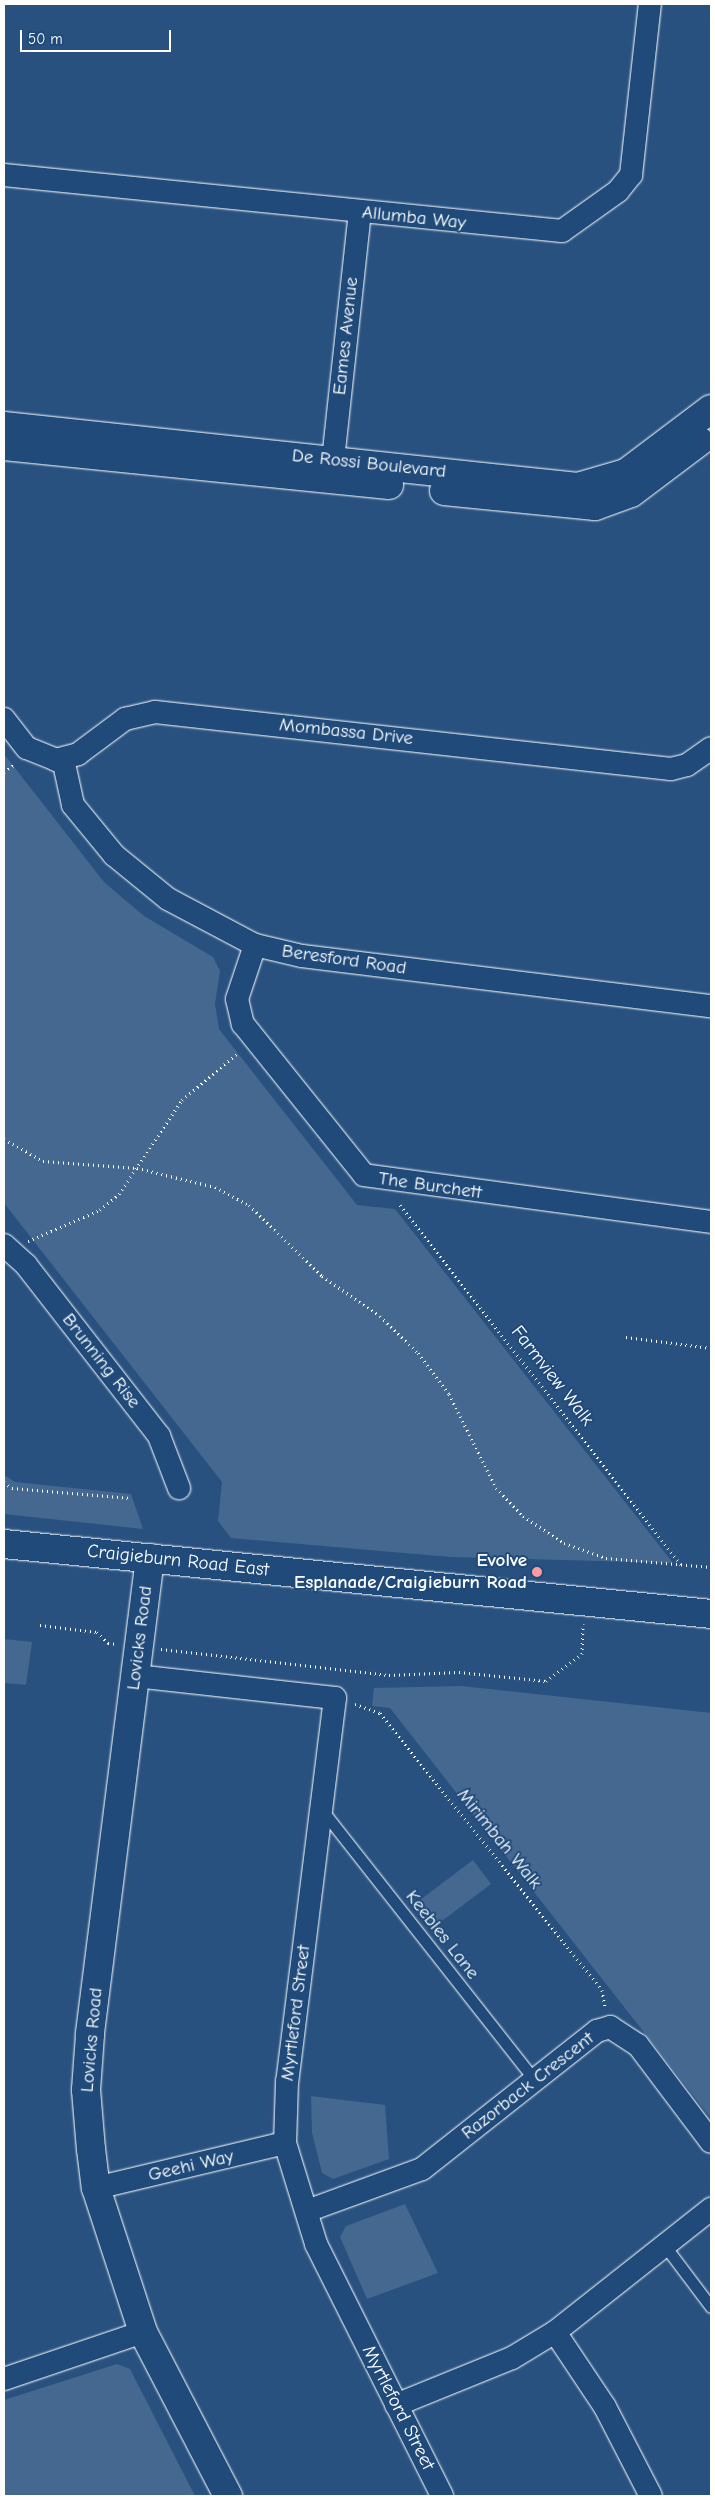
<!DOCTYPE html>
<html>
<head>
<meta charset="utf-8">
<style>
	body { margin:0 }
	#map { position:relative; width:715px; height:2500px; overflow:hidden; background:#28517f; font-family:"Comic Neue",sans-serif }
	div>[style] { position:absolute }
	.green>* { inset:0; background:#446890; transform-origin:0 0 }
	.path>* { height:3px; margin-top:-1.5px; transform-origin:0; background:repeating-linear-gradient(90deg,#fff 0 1px,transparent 0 5px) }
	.roads { filter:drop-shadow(0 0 1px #fff) drop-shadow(0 0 1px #fff) }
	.service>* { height:11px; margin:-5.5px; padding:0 5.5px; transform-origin:5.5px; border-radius:5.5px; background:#1f4a7a }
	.minor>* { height:22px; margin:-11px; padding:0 11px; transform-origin:11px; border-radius:11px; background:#1f4a7a }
	.tertiary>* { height:28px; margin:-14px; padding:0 14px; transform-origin:14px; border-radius:14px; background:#1f4a7a }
	.secondary>* { height:28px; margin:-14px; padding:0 14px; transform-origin:14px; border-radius:14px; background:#1f4a7a }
	.dots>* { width:14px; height:14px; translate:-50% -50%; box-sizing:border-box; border:2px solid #1f4a7a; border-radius:50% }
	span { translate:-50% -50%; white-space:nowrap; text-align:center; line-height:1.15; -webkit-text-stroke:4px #1f4a7a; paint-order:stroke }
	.street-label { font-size:19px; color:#fff }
	.poi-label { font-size:19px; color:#fff; font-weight:700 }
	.right { translate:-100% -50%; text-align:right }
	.frame { position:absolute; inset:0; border:5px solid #fff; pointer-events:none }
	.scale { position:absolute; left:20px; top:30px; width:151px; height:22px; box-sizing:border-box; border:2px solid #fff; border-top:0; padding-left:6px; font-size:15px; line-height:18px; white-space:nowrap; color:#fff; -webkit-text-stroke:4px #1f4a7a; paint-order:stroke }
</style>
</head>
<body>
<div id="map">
	<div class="green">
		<div style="clip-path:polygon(4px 754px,104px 882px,144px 916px,213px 957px,220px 971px,215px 1004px,219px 1029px,357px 1205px,395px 1209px,673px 1563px,450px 1557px,231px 1538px,218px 1521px,222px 1482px,4px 1203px)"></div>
		<div style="clip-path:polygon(4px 1475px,15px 1482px,131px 1494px,143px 1529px,4px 1514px)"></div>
		<div style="clip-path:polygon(4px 1639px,32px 1642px,26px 1685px,4px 1683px)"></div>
		<div style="clip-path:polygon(461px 1686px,711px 1713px,711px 2118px,390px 1708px,372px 1706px,374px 1688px)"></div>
		<div style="left:473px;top:1860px;width:30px;height:75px;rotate:53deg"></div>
		<div style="clip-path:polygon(311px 2096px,385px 2105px,389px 2159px,333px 2179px,322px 2173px,312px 2133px)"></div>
		<div style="clip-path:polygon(405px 2204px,438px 2273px,367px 2299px,340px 2237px,346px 2226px)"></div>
		<div style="clip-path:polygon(117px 2364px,130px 2369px,195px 2496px,4px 2496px,4px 2400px)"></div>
	</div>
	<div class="path">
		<div style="left:4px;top:772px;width:14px;rotate:-36deg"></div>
		<div style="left:4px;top:1139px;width:45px;rotate:29.4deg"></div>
		<div style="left:43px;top:1161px;width:94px;rotate:4.3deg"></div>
		<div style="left:137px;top:1168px;width:80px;rotate:13.7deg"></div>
		<div style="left:215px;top:1187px;width:38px;rotate:28deg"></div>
		<div style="left:249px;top:1205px;width:102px;rotate:44.2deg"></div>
		<div style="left:322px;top:1276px;width:70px;rotate:34.6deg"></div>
		<div style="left:380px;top:1316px;width:53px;rotate:44.2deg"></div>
		<div style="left:418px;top:1353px;width:51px;rotate:52.9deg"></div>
		<div style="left:449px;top:1394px;width:105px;rotate:63.4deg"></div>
		<div style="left:496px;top:1488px;width:39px;rotate:46deg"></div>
		<div style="left:523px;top:1516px;width:49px;rotate:33.4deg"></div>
		<div style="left:564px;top:1543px;width:45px;rotate:19.7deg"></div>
		<div style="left:606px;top:1558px;width:105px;rotate:4.9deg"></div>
		<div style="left:400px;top:1205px;width:457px;rotate:52deg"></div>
		<div style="left:28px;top:1241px;width:78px;rotate:-23.3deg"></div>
		<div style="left:100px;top:1210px;width:25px;rotate:-40deg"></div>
		<div style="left:119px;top:1194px;width:113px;rotate:-56.2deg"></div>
		<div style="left:182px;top:1100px;width:75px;rotate:-40.1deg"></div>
		<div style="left:626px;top:1337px;width:86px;rotate:7.4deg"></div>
		<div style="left:4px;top:1482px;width:10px;rotate:37deg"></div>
		<div style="left:12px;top:1488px;width:119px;rotate:4.8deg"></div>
		<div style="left:40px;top:1625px;width:57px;rotate:7deg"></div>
		<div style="left:97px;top:1632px;width:16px;rotate:45deg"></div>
		<div style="left:108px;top:1643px;width:9px;rotate:6deg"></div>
		<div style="left:161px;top:1649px;width:229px;rotate:6.5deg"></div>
		<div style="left:389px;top:1675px;width:70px;rotate:-2.5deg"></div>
		<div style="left:459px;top:1672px;width:87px;rotate:5.9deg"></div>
		<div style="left:546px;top:1681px;width:45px;rotate:-36.9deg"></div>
		<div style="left:582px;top:1654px;width:30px;rotate:-88deg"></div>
		<div style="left:355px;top:1704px;width:27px;rotate:20deg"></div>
		<div style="left:380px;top:1713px;width:355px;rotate:51.3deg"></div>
		<div style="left:602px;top:1990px;width:17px;rotate:80deg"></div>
	</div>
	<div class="roads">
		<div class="service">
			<div style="left:322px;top:1810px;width:345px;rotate:51.8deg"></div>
			<div style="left:665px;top:2246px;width:76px;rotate:53deg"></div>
		</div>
		<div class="minor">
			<div style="left:4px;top:175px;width:561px;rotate:5.73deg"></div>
			<div style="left:562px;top:231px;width:69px;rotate:-35.5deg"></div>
			<div style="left:618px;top:191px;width:21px;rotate:-51deg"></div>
			<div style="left:631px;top:175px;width:172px;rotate:-83.7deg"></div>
			<div style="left:333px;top:460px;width:249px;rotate:-83.8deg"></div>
			<div style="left:4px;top:719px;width:37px;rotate:52deg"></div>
			<div style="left:27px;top:748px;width:31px;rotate:22deg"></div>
			<div style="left:56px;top:760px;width:23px;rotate:-15deg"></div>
			<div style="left:78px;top:754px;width:59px;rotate:-36.7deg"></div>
			<div style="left:125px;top:719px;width:31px;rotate:-13deg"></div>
			<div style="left:155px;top:712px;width:519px;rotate:6.3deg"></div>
			<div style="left:671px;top:769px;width:16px;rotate:-14deg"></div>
			<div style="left:687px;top:765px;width:29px;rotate:-35deg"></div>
			<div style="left:63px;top:759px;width:47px;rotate:77.7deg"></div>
			<div style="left:73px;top:805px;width:65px;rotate:50.6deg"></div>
			<div style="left:114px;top:855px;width:70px;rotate:39.2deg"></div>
			<div style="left:168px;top:899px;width:98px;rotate:27.9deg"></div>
			<div style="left:255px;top:945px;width:48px;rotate:13.2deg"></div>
			<div style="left:302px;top:956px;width:412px;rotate:7deg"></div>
			<div style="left:255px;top:945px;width:57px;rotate:108.4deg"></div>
			<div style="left:237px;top:999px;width:26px;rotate:77deg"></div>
			<div style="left:243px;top:1024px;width:193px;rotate:51.3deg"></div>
			<div style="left:364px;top:1175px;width:350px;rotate:7.7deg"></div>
			<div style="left:4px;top:1245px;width:30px;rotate:42deg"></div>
			<div style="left:26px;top:1265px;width:217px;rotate:52.1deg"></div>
			<div style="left:159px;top:1436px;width:56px;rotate:69deg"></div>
			<div style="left:135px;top:1676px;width:201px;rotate:6.3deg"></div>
			<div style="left:335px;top:1698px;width:386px;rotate:97.1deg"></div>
			<div style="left:287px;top:2081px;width:62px;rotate:91.8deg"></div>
			<div style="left:285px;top:2143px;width:106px;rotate:72.9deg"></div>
			<div style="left:316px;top:2244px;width:282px;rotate:63.4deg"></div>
			<div style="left:96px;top:2188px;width:194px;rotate:-13.4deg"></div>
			<div style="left:307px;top:2211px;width:122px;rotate:-20.1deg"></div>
			<div style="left:422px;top:2169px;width:223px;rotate:-38.3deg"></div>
			<div style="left:597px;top:2031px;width:14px;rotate:-17deg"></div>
			<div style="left:610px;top:2027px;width:33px;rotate:33deg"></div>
			<div style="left:638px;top:2045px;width:121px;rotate:53deg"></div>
			<div style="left:555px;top:2332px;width:90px;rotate:56.3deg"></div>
			<div style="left:605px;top:2407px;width:100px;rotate:62.7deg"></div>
			<div style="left:4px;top:2379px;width:147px;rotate:-18.7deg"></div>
			<div style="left:396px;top:2405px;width:125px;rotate:-22.1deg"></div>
			<div style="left:512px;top:2358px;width:50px;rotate:-31.2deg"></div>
			<div style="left:555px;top:2332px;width:199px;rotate:-38.3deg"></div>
		</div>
		<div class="tertiary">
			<div style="left:4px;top:426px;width:577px;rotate:6.07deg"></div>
			<div style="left:578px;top:487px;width:50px;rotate:-16.3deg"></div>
			<div style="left:626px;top:473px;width:106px;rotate:-37deg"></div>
			<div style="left:4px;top:446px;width:387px;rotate:5.8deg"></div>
			<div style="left:444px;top:491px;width:152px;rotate:5.7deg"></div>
			<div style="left:595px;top:506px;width:38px;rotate:-20deg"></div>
			<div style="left:631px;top:493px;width:86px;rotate:-37deg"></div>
			<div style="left:150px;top:1558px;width:481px;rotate:97.2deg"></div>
			<div style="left:90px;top:2035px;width:55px;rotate:94.2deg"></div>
			<div style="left:86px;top:2090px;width:59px;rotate:85.2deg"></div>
			<div style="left:91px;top:2149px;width:39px;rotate:83deg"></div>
			<div style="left:96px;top:2188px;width:151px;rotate:71.9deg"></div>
			<div style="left:143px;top:2332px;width:185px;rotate:62.6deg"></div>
		</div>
		<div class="secondary">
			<div style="left:4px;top:1544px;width:710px;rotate:5.65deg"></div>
		</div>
	</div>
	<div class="dots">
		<div style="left:537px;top:1572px;background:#ff9aa2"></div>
	</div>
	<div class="street-label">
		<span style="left:414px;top:218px;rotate:6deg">Allumba Way</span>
		<span style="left:346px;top:336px;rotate:-84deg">Eames Avenue</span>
		<span style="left:369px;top:464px;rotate:6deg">De Rossi Boulevard</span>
		<span style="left:346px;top:732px;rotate:6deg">Mombassa Drive</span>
		<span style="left:344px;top:960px;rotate:8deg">Beresford Road</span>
		<span style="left:430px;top:1186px;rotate:8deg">The Burchett</span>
		<span style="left:101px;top:1361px;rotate:52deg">Brunning Rise</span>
		<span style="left:552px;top:1376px;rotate:52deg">Farmview Walk</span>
		<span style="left:178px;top:1561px;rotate:6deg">Craigieburn Road East</span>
		<span style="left:140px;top:1638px;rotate:-83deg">Lovicks Road</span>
		<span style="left:499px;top:1839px;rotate:51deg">Mirimbah Walk</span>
		<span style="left:442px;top:1935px;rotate:52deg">Keebles Lane</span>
		<span style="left:296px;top:2013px;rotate:-83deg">Myrtleford Street</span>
		<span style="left:92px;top:2040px;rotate:-85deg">Lovicks Road</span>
		<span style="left:528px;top:2086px;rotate:-38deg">Razorback Crescent</span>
		<span style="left:191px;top:2166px;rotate:-13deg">Geehi Way</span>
		<span style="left:398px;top:2408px;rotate:63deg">Myrtleford Street</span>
	</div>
	<div class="poi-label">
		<span class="right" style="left:527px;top:1572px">Evolve<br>Esplanade/Craigieburn Road</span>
	</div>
	<div class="frame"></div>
	<div class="scale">50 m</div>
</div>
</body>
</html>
